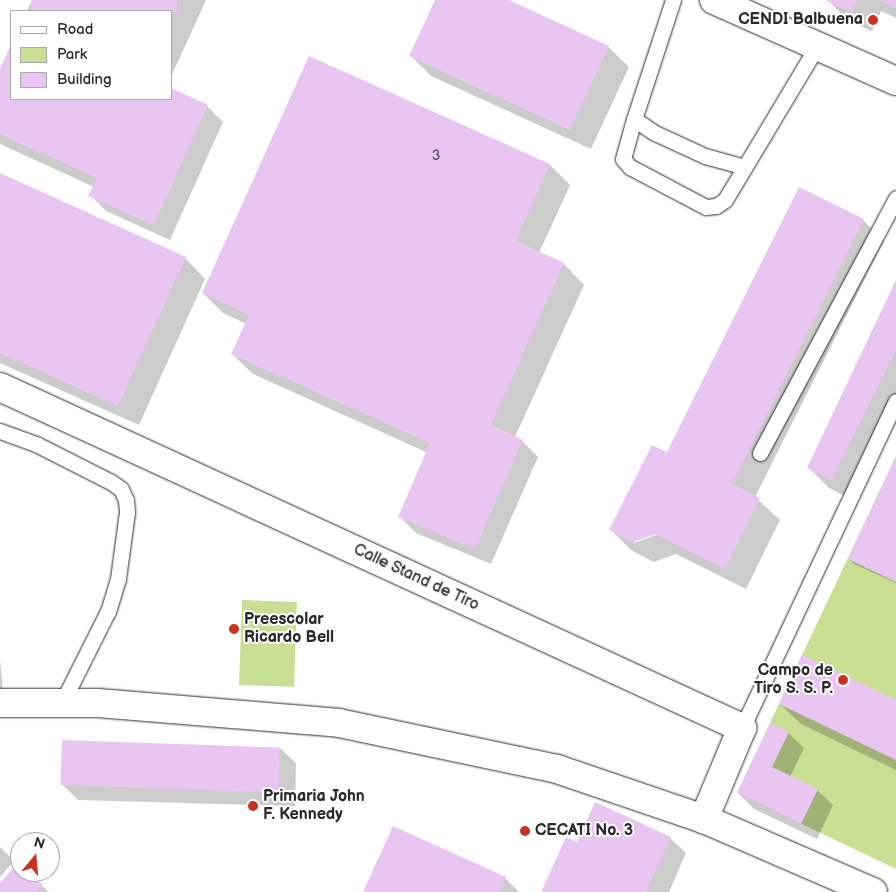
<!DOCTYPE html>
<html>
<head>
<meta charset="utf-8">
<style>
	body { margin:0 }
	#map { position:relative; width:896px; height:892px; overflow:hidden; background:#fff; font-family:"Balsamiq Sans",sans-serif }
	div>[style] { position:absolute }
	.green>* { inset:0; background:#c8df94; transform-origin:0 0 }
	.shadow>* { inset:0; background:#0003 }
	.building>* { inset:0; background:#e9c6f2; transform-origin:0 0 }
	.roads { filter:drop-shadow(0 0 1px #2b2b2b) drop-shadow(0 0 1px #2b2b2b) }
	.lane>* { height:15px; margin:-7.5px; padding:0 7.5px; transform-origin:7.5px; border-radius:7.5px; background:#fff }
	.street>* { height:28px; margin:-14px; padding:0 14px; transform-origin:14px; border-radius:14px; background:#fff }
	.secondary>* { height:28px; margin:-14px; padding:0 14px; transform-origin:14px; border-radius:14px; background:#fff }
	.dots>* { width:14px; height:14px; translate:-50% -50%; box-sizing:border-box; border:2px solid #fff; border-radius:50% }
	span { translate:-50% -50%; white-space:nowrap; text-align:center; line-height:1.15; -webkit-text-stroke:4px #fff; paint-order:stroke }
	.number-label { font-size:14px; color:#5a525d }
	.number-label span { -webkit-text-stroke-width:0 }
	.poi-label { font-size:16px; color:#2b2b2b; font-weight:700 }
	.right { translate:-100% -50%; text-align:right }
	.left { translate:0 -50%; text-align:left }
	.street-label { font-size:16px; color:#2b2b2b }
	.legend { position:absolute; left:10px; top:10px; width:162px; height:90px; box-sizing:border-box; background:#fff; border:1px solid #aaa; margin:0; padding:6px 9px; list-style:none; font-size:15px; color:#2b2b2b }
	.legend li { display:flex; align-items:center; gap:10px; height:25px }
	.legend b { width:25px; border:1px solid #aaa }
	.north { position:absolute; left:10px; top:832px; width:50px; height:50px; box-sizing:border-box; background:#fff; border:1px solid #aaa; border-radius:50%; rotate:17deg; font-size:14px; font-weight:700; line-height:20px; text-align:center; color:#2b2b2b }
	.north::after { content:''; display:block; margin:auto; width:18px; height:22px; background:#c8321e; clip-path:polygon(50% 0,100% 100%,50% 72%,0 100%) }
</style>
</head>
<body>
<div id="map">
	<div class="green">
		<div style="clip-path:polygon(896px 456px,896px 869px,737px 793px)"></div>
		<div style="left:242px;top:600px;width:55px;height:85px;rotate:2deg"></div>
	</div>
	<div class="shadow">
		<div style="clip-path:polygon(32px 0,206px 0,171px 77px,171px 11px,27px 11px)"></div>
		<div style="clip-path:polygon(436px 0,506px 0,608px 47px,629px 67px,591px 149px,431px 76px,410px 55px)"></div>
		<div style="clip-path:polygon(828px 0,896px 0,896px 18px,881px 11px,872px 31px,848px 21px)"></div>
		<div style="clip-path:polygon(11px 47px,11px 99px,171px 99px,207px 106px,223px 122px,170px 240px,106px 211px,90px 195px,94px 187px,0 144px,0 72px)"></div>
		<div style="clip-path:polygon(309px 57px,550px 165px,570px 185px,539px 253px,564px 264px,584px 285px,515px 437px,522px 441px,538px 457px,491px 564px,416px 533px,400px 517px,428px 453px,253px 374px,232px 354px,246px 324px,223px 313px,203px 293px)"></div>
		<div style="clip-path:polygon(0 175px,185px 258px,205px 279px,139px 425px,0 363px)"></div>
		<div style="clip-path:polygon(evenodd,800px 188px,863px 220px,884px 241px,755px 497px,780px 520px,746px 589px,676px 554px,654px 562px,631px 550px,611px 530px,667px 454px,800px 188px,660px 531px,661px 533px,634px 543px,634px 540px,660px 531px)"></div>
		<div style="clip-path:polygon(896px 283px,896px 411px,852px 500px,829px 488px,808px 467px)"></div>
		<div style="clip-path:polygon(896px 459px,896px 583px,854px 564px,849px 559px)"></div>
		<div style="clip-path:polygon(0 659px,4px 703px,0 703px)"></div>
		<div style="clip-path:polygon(896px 701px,896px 770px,801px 724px,780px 704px)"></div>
		<div style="clip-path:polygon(788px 733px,804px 748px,790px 777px,817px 790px,833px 805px,817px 839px,754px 809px,738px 793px)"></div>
		<div style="clip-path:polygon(280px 748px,296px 763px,295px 806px,78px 800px,62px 784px)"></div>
		<div style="clip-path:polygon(394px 827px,505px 878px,519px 892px,364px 892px)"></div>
		<div style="clip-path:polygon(670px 838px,686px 853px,669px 892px,542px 892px,578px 844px)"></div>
		<div style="clip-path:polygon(0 847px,14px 861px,0 877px)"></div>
		<div style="clip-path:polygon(18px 864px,20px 872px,27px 872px,49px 892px,0 892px,0 885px)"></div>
	</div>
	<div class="building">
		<div style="left:31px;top:0;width:146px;height:12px"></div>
		<div style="clip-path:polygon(435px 0,509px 0,609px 46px,570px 130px,409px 56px)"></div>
		<div style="clip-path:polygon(825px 0,857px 0,851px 12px)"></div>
		<div style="clip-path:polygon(879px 0,896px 0,896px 8px)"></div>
		<div style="clip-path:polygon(11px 44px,11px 99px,171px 99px,171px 88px,208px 105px,154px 225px,88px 196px,97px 178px,0 134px,0 69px)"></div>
		<div style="clip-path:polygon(309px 56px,550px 164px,516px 241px,564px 263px,491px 425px,523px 440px,475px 549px,398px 517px,430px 443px,231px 354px,249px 315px,202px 293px)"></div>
		<div style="clip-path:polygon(0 173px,186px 257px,118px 406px,0 353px)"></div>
		<div style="clip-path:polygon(799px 187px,864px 219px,732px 484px,760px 498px,725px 569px,655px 534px,633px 542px,609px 530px,652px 445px,667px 452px)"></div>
		<div style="clip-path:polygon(896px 280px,896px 350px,832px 480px,807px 468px)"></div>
		<div style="clip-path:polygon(896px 456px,896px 582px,848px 559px)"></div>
		<div style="clip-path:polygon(802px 655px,896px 700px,896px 760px,779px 704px)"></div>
		<div style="clip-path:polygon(770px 723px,789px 732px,772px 767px,818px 789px,801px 824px,737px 793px)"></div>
		<div style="left:62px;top:740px;width:218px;height:45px;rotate:2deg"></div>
		<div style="clip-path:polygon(595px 802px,671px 837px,646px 892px,541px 892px,566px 837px,577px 842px)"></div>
		<div style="clip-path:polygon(393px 826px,506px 877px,499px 892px,363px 892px)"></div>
		<div style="clip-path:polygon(18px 863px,20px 872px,29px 872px,43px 885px,37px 892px,0 892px,0 883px)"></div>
	</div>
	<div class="roads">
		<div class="lane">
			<div style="left:673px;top:0;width:125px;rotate:108.1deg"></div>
			<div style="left:634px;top:119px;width:41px;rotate:105.4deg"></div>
			<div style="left:623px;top:159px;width:11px;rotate:49deg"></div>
			<div style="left:630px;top:167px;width:86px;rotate:27.8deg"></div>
			<div style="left:706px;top:207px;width:10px;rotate:-6deg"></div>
			<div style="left:716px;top:206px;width:11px;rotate:-34deg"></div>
			<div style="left:725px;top:200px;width:179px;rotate:-59.1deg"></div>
			<div style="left:634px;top:119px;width:25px;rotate:34deg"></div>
			<div style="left:655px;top:133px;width:55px;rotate:24.7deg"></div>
			<div style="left:705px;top:156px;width:41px;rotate:15.4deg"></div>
			<div style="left:0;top:431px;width:38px;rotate:20deg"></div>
			<div style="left:36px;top:444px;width:84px;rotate:26.9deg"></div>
			<div style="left:111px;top:482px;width:12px;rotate:35deg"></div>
			<div style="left:121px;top:489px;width:12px;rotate:66deg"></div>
			<div style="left:126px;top:500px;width:12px;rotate:85deg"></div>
			<div style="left:127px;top:512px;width:68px;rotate:97.7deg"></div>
			<div style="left:118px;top:579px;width:34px;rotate:107deg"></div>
			<div style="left:108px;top:611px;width:103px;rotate:116.6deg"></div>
			<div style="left:760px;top:453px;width:289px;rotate:-61.9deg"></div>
			<div style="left:742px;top:728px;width:361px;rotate:-64.8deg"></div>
		</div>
		<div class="street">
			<div style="left:0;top:387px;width:817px;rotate:24.68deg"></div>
			<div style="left:742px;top:728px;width:99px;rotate:112.7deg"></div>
			<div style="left:0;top:703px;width:98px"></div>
			<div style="left:98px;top:703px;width:242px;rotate:4.7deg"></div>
			<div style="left:339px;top:723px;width:223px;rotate:11.9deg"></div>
			<div style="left:557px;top:769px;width:155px;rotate:18.8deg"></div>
			<div style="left:704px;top:819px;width:184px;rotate:23.4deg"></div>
		</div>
		<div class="secondary">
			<div style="left:714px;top:0;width:199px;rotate:24deg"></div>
		</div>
	</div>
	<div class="dots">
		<div style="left:873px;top:20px;background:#c8321e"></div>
		<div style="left:234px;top:629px;background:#c8321e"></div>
		<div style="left:843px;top:680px;background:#c8321e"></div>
		<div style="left:253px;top:806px;background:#c8321e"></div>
		<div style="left:525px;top:831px;background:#c8321e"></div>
	</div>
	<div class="number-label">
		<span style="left:436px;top:156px">3</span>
	</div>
	<div class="poi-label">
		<span class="right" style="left:863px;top:20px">CENDI Balbuena</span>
		<span class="left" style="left:244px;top:629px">Preescolar<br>Ricardo Bell</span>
		<span class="right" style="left:833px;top:680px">Campo de<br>Tiro S. S. P.</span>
		<span class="left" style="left:263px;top:806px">Primaria John<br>F. Kennedy</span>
		<span class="left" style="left:535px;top:831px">CECATI No. 3</span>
	</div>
	<div class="street-label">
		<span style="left:416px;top:578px;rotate:25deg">Calle Stand de Tiro</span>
	</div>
	<ul class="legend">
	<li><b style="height:6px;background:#fff"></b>Road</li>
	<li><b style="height:14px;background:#c8df94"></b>Park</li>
	<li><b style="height:14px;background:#e9c6f2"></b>Building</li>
	</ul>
	<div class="north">N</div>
</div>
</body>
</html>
